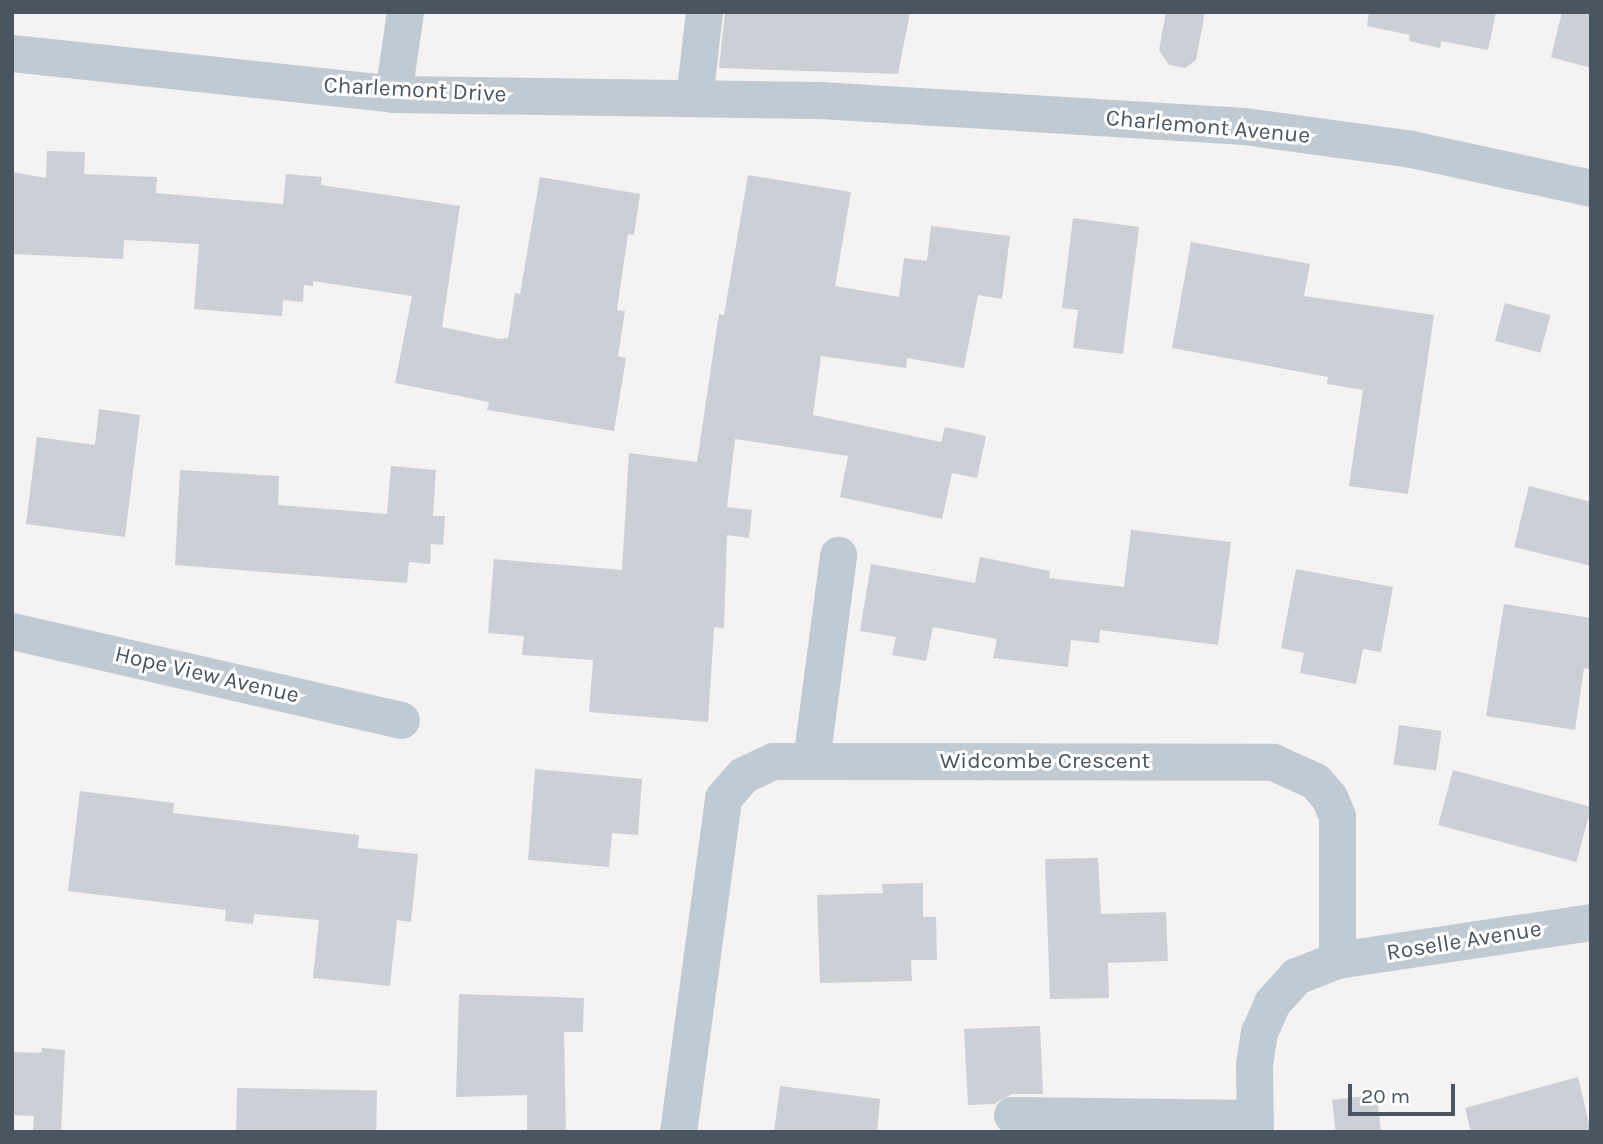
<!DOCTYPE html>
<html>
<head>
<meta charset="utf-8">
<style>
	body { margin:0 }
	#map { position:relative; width:1603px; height:1144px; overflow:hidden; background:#f4f2f2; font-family:Karla,sans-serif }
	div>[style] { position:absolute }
	.building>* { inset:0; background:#cccfd5; transform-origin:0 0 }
	.minor>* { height:37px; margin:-18.5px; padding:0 18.5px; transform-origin:18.5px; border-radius:18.5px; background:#c0cad2 }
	span { translate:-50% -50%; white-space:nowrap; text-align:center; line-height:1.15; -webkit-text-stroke:6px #fff; paint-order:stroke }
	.street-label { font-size:23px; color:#495661 }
	.frame { position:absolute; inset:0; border:14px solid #495661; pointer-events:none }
	.scale { position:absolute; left:1348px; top:1084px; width:107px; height:32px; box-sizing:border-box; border:4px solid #495661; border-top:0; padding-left:9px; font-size:21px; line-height:24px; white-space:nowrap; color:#495661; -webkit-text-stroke:5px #fff; paint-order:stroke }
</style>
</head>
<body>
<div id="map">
	<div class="building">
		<div style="clip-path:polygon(725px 12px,910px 12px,898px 74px,719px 68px)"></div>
		<div style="clip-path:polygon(1166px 12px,1205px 12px,1196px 60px,1185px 68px,1169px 65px,1159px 50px)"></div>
		<div style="clip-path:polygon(1369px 12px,1496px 12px,1488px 50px,1441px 41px,1440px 48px,1409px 41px,1410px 35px,1367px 26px)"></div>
		<div style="clip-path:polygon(1562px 12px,1591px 12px,1591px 68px,1551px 57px)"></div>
		<div style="clip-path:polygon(47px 151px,85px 152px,84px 174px,157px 177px,156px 193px,283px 204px,286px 174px,322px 177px,321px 185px,460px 206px,442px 327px,499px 339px,508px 338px,515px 293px,520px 294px,540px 177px,640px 194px,634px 235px,628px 234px,617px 310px,625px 311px,618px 356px,626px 358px,614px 431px,487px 410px,489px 402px,395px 383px,412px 296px,313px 281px,313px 286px,304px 285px,303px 302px,283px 300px,282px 316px,194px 309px,199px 244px,124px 240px,123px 259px,12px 254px,12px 172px,46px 178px)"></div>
		<div style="clip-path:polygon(748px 175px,851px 192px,835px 286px,899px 297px,904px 258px,927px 261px,931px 226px,1010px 236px,1002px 299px,978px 295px,964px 368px,907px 358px,906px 368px,821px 356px,813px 415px,941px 442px,945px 427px,986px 436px,977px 478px,952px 473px,942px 519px,840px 497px,848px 456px,735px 439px,727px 507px,752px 510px,749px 538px,727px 535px,724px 628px,714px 627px,708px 722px,589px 712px,593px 660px,522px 655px,524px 636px,488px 633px,494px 559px,622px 570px,629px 453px,697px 462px,719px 314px,724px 315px)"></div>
		<div style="clip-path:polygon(1073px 218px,1139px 227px,1123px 354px,1073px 348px,1078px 310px,1062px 308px)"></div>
		<div style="clip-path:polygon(1191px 242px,1310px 264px,1304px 296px,1434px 315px,1408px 494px,1349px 486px,1363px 390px,1327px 384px,1328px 377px,1172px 348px)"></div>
		<div style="left:1505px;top:303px;width:47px;height:39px;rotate:15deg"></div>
		<div style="clip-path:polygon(99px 409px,140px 415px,125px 537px,26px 524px,37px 437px,95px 445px)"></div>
		<div style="clip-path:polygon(391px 466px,436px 470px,433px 516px,445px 516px,443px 545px,431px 544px,430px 564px,409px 562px,407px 583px,175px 565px,180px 470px,279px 476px,278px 505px,387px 514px)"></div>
		<div style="clip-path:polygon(1529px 486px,1591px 502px,1591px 566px,1514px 547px)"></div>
		<div style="clip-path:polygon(1131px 530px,1231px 542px,1218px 645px,1100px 630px,1099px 643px,1071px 640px,1068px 667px,993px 658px,997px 639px,933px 627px,926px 661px,892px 655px,896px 637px,860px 631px,871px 564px,975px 583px,980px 557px,1050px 571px,1049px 578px,1124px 587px)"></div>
		<div style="clip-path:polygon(1296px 569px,1393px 587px,1381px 652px,1363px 649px,1356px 684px,1300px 673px,1304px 653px,1281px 648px)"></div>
		<div style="clip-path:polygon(1504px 604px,1591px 618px,1591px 670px,1584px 668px,1575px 730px,1486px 716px)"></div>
		<div style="left:1399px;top:725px;width:43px;height:40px;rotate:8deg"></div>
		<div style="clip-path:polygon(535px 769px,642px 779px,638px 835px,612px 833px,609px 867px,528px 860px)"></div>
		<div style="left:1453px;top:770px;width:143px;height:57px;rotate:15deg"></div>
		<div style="clip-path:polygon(80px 791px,174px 803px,173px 813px,359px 835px,358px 848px,418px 854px,411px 922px,397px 920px,390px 986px,313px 978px,319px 920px,254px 914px,253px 924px,225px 921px,226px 910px,68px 891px)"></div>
		<div style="clip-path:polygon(1098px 858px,1101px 914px,1166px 912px,1168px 961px,1108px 963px,1109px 998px,1050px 999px,1045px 859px)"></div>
		<div style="clip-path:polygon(923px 883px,923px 917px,936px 917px,937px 960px,911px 960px,912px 981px,820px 983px,817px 895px,883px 893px,882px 884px)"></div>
		<div style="clip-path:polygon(459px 994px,584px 998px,583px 1032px,564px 1032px,566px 1132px,527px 1132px,527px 1095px,456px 1097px)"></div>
		<div style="clip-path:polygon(1040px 1026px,1043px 1094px,1012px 1094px,994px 1104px,968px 1105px,964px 1029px)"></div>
		<div style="clip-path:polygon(42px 1048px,65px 1050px,61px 1132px,33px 1132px,34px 1116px,12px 1115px,12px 1052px,41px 1053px)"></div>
		<div style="clip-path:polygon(1578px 1077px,1591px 1132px,1471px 1132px,1465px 1108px)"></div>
		<div style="clip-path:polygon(780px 1086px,880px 1099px,877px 1132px,774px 1132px)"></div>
		<div style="left:237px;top:1088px;width:140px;height:44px;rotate:1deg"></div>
		<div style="left:1377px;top:1095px;width:37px;height:45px;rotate:84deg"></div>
	</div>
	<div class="minor">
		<div style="left:12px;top:53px;width:383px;rotate:6.1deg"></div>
		<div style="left:393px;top:94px;width:427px;rotate:0.8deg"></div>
		<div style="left:820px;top:100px;width:425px;rotate:3.5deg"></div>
		<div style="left:1244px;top:126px;width:169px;rotate:7.8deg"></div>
		<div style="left:1411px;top:149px;width:184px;rotate:12.2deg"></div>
		<div style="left:393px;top:94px;width:83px;rotate:-81.7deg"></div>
		<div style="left:694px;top:98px;width:87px;rotate:-83.4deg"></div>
		<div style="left:12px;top:631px;width:399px;rotate:12.9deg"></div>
		<div style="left:811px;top:761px;width:208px;rotate:-82.5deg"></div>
		<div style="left:1337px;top:960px;width:257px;rotate:-8.5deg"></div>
		<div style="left:1012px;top:1115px;width:243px;rotate:0.7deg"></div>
		<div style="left:678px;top:1132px;width:337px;rotate:-82.3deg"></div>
		<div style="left:723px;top:798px;width:30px;rotate:-49deg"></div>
		<div style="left:743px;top:775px;width:33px;rotate:-25deg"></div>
		<div style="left:773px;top:761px;width:38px"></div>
		<div style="left:811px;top:761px;width:462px;rotate:0.1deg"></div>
		<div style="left:1273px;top:762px;width:46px;rotate:24.3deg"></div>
		<div style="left:1315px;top:781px;width:21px;rotate:49deg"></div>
		<div style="left:1329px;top:797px;width:21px;rotate:67deg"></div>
		<div style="left:1337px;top:816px;width:144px;rotate:90deg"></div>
		<div style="left:1337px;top:960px;width:44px;rotate:158.7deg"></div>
		<div style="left:1296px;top:976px;width:36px;rotate:132deg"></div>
		<div style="left:1272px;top:1003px;width:32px;rotate:114deg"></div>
		<div style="left:1259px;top:1032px;width:32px;rotate:99deg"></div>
		<div style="left:1254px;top:1064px;width:68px;rotate:89.2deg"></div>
	</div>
	<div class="street-label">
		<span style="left:415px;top:90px;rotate:3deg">Charlemont Drive</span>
		<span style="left:1208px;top:127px;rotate:5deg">Charlemont Avenue</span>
		<span style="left:207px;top:675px;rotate:13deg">Hope View Avenue</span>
		<span style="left:1045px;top:761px">Widcombe Crescent</span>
		<span style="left:1464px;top:941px;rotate:-9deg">Roselle Avenue</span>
	</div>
	<div class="frame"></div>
	<div class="scale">20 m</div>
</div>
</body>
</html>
